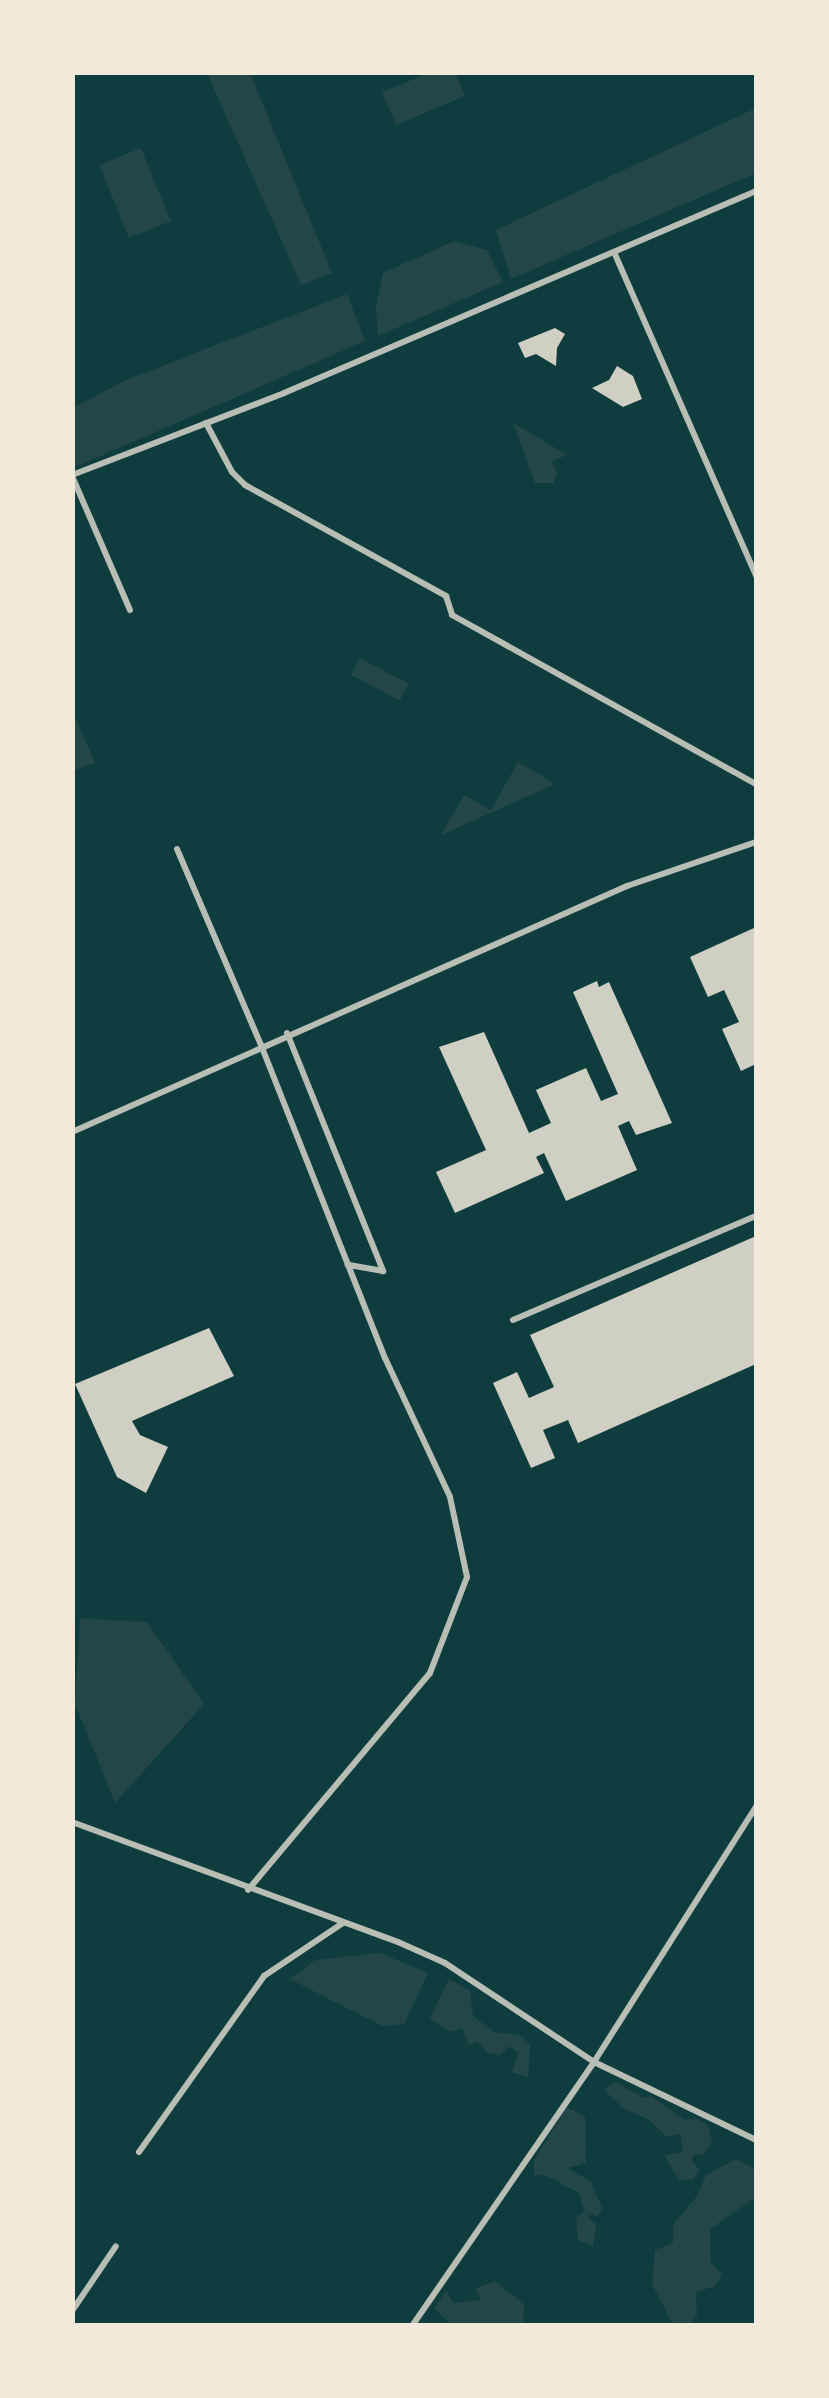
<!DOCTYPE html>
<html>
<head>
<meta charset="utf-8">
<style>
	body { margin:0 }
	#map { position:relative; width:829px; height:2398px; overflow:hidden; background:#0f3d3e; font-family:Barlow,sans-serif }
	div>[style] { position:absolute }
	.green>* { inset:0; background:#244646; transform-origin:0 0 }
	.building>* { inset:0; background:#cfcfc3 }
	.minor>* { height:6px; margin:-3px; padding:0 3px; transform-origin:3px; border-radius:3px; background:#b8beb3 }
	span { translate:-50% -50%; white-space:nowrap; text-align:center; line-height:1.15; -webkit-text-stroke:10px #f1e9da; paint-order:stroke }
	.frame { position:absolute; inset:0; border:75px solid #f1e9da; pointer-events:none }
</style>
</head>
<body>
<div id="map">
	<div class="green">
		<div style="clip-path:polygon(207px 73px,250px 73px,332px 273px,301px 285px)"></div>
		<div style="clip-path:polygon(429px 73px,455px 73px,465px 96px,396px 125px,382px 92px)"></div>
		<div style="clip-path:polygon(756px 108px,756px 173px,511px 279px,496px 230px)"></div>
		<div style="left:141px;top:148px;width:79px;height:45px;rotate:68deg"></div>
		<div style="clip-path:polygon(454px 241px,487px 250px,503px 282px,378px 336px,376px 308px,383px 273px)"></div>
		<div style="clip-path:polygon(347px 294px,365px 341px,73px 468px,73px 408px,126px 380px)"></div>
		<div style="clip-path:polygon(513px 423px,567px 455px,552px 461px,557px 474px,553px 483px,535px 483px)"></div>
		<div style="left:360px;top:658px;width:55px;height:19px;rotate:28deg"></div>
		<div style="clip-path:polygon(73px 712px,95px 763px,73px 771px,72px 771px)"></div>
		<div style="clip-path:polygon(518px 762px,555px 784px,441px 835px,464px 795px,491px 810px)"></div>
		<div style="clip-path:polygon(80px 1618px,147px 1622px,204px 1704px,115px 1803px,75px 1704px)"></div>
		<div style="clip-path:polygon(380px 1953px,428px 1973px,404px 2024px,382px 2026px,290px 1979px,315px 1960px)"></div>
		<div style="clip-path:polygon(449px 1979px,470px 1991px,473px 2016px,494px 2032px,519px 2035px,530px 2044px,528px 2077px,512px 2072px,518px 2053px,509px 2046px,500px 2055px,487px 2053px,478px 2041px,469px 2045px,462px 2028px,450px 2032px,430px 2018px)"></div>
		<div style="clip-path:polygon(614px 2081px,644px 2098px,652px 2096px,684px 2120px,695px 2118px,708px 2125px,712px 2141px,704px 2154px,693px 2155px,692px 2162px,700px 2170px,693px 2179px,679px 2180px,664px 2155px,683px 2152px,680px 2134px,667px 2137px,648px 2119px,624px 2109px,604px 2090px)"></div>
		<div style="clip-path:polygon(567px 2107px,585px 2117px,586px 2163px,568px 2168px,591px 2182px,602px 2208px,598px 2217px,591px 2214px,588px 2218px,596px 2224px,593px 2247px,578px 2240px,576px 2218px,584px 2211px,579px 2193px,545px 2175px,534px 2176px,534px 2160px)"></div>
		<div style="clip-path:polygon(736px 2159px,756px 2170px,756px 2197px,710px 2229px,710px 2262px,722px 2274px,715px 2286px,696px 2292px,697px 2315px,690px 2325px,673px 2325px,652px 2284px,655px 2250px,673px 2243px,673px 2225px,697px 2196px,706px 2175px)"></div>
		<div style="clip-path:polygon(495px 2281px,524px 2304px,523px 2325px,453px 2325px,434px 2309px,446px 2291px,453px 2303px,481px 2300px,476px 2288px)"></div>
	</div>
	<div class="building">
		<div style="clip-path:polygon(555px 328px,565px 334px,557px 348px,556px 366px,536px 354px,525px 358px,518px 343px)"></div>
		<div style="clip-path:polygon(617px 366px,633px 376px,642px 399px,623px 407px,592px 388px,609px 380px)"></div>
		<div style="clip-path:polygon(754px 928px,756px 1064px,741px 1071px,722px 1029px,739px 1022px,724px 990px,708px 997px,690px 957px)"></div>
		<div style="clip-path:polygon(597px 981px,599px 987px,609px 982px,672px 1123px,636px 1135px,629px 1121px,618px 1126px,637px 1170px,566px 1201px,544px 1153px,536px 1157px,544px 1173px,455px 1213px,436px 1172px,486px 1150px,439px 1047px,484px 1032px,529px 1133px,551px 1123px,536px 1090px,586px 1068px,601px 1101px,618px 1094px,573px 992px)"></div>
		<div style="clip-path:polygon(756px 1236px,756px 1364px,578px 1443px,568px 1420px,543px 1430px,555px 1458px,531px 1468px,493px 1383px,517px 1372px,529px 1398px,554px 1387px,530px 1335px)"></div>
		<div style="clip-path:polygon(209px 1328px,234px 1376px,132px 1421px,140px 1435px,168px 1447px,146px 1493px,117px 1477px,75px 1384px)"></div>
	</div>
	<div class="minor">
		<div style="left:614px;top:252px;width:354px;rotate:66.3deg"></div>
		<div style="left:206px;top:423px;width:55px;rotate:62deg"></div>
		<div style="left:232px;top:472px;width:18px;rotate:45deg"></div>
		<div style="left:245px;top:485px;width:230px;rotate:28.9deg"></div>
		<div style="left:446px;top:596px;width:20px;rotate:72deg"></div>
		<div style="left:452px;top:615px;width:348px;rotate:29.1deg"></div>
		<div style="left:72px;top:475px;width:227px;rotate:-21.1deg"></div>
		<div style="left:284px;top:393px;width:513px;rotate:-23.17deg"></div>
		<div style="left:72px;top:476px;width:146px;rotate:66.6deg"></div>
		<div style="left:177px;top:849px;width:213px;rotate:66.8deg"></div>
		<div style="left:261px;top:1045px;width:337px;rotate:68.4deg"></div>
		<div style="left:385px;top:1358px;width:153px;rotate:64.9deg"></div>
		<div style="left:450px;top:1497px;width:82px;rotate:78deg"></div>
		<div style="left:467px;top:1577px;width:103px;rotate:111.1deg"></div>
		<div style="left:430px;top:1673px;width:283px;rotate:130deg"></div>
		<div style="left:287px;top:1033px;width:257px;rotate:68deg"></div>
		<div style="left:383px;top:1271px;width:36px;rotate:-170deg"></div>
		<div style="left:72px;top:1132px;width:607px;rotate:-23.9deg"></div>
		<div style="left:627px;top:886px;width:136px;rotate:-18.8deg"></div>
		<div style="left:513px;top:1320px;width:264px;rotate:-23.2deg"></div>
		<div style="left:72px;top:1822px;width:347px;rotate:20.2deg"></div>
		<div style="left:398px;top:1942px;width:51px;rotate:24.1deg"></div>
		<div style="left:445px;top:1963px;width:179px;rotate:33.6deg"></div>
		<div style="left:594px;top:2062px;width:180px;rotate:25.7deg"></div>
		<div style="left:139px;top:2152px;width:216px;rotate:-54.6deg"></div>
		<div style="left:264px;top:1976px;width:95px;rotate:-33.9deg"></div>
		<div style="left:72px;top:2311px;width:78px;rotate:-55.9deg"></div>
		<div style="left:412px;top:2326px;width:321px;rotate:-55.4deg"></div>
		<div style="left:594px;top:2062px;width:302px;rotate:-57.6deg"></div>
	</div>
	<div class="frame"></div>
</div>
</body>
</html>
